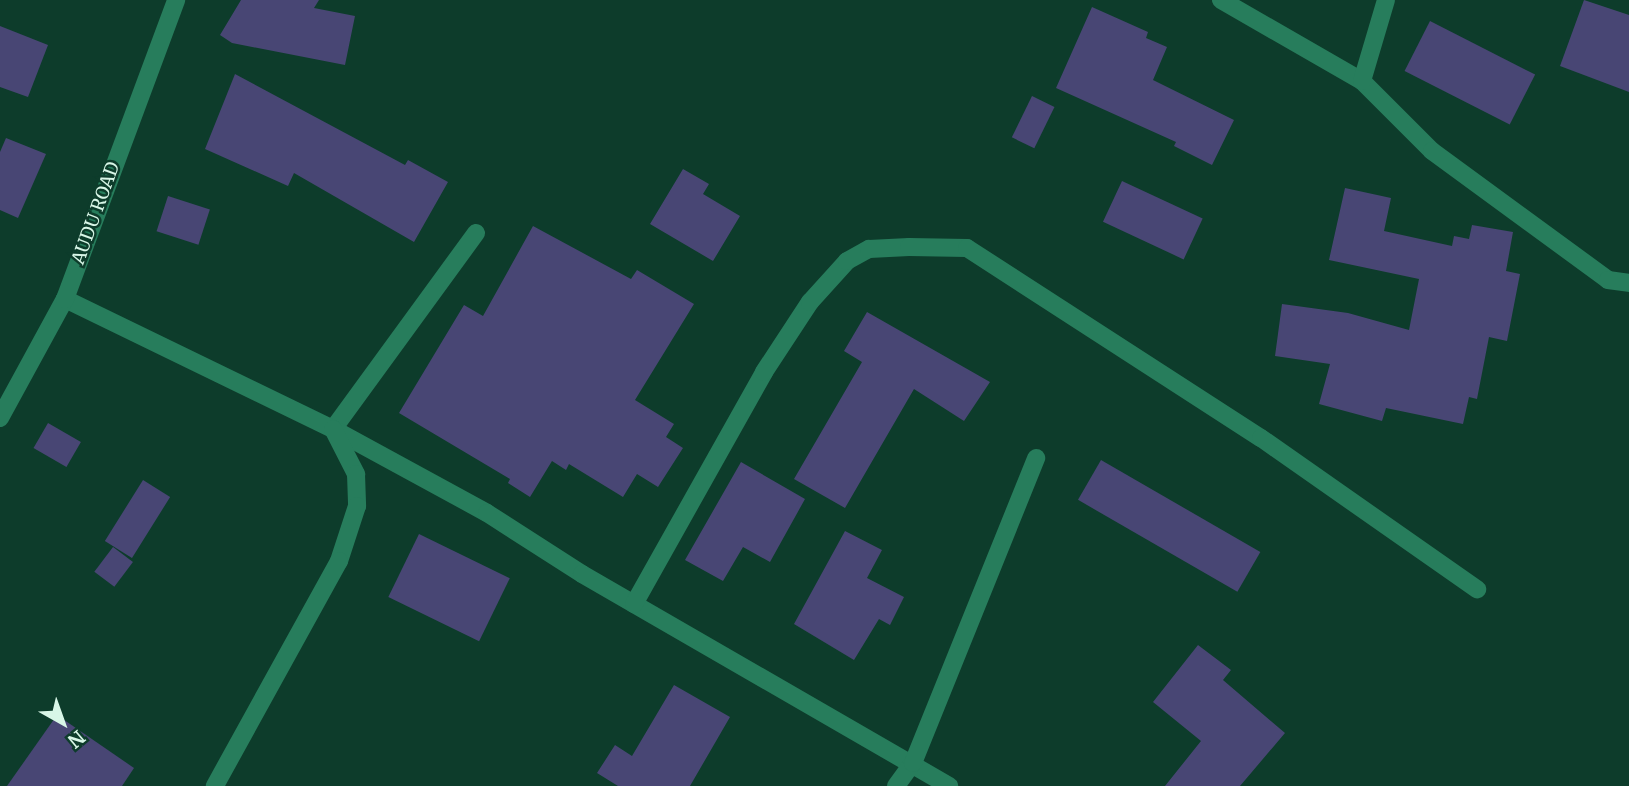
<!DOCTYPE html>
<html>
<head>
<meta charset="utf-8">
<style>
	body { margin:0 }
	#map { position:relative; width:1629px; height:786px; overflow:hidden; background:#0d3c2b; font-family:Merriweather,serif }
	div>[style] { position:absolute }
	.building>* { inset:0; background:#484674; transform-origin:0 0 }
	.street>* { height:18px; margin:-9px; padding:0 9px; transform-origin:9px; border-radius:9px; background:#277d5c }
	span { translate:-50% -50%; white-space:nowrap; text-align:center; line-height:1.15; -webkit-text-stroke:5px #0d3c2b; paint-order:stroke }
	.street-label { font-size:18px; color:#d8f6e7 }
	.north { position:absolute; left:28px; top:688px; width:70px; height:70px; -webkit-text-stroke:5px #0d3c2b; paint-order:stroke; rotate:140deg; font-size:19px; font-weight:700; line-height:28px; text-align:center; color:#d8f6e7 }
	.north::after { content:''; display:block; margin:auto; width:24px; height:32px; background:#d8f6e7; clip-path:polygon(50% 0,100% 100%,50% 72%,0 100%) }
</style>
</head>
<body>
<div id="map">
	<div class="building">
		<div style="clip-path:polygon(241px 0,319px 0,314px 8px,355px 16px,345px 65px,232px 43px,220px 35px)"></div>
		<div style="clip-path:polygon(1584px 0,1629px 15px,1629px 92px,1560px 66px)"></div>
		<div style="clip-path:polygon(1092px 7px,1148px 32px,1146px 38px,1167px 47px,1153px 80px,1234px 120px,1212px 165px,1174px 146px,1176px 142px,1056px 88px)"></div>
		<div style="left:1430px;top:21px;width:118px;height:56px;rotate:27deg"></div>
		<div style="clip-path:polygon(0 26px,48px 45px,28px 97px,0 87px)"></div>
		<div style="clip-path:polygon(235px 74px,405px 165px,408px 160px,448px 182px,414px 242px,294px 173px,288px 186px,205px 149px)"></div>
		<div style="left:1032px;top:96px;width:25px;height:46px;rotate:26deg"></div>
		<div style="clip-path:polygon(6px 138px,46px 154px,18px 218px,0 210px,0 152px)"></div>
		<div style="clip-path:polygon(683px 169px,709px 184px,703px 194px,740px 216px,713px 261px,650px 224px)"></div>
		<div style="left:1122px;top:181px;width:89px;height:45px;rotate:25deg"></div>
		<div style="clip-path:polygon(1345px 188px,1391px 198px,1384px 231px,1452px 246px,1454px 236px,1469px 239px,1472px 225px,1513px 232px,1506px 271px,1520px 274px,1507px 341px,1489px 337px,1477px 399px,1469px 397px,1463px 424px,1386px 408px,1382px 421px,1319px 404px,1330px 364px,1275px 356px,1282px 304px,1348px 313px,1409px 330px,1419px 279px,1329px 260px)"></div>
		<div style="left:168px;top:196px;width:44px;height:37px;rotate:18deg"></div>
		<div style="clip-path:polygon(533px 226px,631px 279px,637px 270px,694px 304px,635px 400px,674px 424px,666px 437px,683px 448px,658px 487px,637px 474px,623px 497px,569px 464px,566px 470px,552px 461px,530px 497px,508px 483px,510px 479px,399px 413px,464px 305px,483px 316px)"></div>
		<div style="clip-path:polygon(867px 312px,990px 382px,964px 421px,914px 389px,845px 508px,794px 479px,862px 362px,844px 351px)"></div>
		<div style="left:48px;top:423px;width:38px;height:29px;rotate:30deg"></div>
		<div style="left:1101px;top:460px;width:184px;height:46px;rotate:30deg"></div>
		<div style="clip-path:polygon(741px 462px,805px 499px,770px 562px,743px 547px,723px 581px,685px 560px)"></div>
		<div style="left:143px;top:480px;width:32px;height:72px;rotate:32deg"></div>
		<div style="clip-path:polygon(845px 531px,882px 550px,867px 578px,904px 597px,890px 625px,879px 619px,854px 660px,794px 624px)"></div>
		<div style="left:419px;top:534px;width:101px;height:70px;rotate:26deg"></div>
		<div style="left:113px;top:547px;width:25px;height:31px;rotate:37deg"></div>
		<div style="clip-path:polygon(1198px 645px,1231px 670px,1223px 680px,1285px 733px,1240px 786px,1165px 786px,1201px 741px,1153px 702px)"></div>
		<div style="clip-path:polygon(674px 685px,730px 717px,690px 786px,618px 786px,597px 773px,615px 745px,632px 756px)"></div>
		<div style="clip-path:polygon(57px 715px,134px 768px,122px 786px,7px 786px)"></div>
	</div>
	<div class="street">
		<div style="left:1221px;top:0;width:163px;rotate:29.9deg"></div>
		<div style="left:1362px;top:81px;width:99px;rotate:45deg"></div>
		<div style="left:1432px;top:151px;width:218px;rotate:36.2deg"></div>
		<div style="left:1608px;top:280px;width:21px;rotate:8deg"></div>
		<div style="left:1362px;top:81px;width:84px;rotate:-73.5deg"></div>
		<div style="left:476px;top:233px;width:243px;rotate:126.1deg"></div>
		<div style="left:333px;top:429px;width:175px;rotate:28.6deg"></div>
		<div style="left:487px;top:513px;width:113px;rotate:32.7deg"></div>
		<div style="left:582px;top:574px;width:424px;rotate:30deg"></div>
		<div style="left:65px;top:299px;width:298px;rotate:25.9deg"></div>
		<div style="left:333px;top:429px;width:51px;rotate:62.9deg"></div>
		<div style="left:356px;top:474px;width:32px;rotate:88deg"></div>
		<div style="left:357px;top:506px;width:58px;rotate:108.1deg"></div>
		<div style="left:339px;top:561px;width:257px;rotate:118.9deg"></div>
		<div style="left:0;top:418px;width:136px;rotate:-61.4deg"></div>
		<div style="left:65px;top:299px;width:319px;rotate:-69.6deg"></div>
		<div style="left:634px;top:604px;width:266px;rotate:-60.7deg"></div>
		<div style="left:764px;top:372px;width:84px;rotate:-56.7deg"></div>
		<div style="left:810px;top:302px;width:55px;rotate:-47.9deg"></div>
		<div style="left:847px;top:261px;width:25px;rotate:-29deg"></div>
		<div style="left:869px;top:249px;width:40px;rotate:-2.9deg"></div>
		<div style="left:909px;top:247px;width:58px;rotate:1deg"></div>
		<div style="left:967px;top:248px;width:350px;rotate:32.9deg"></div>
		<div style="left:1261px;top:438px;width:264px;rotate:35deg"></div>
		<div style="left:896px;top:786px;width:29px;rotate:-54deg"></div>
		<div style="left:913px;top:763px;width:329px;rotate:-68deg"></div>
	</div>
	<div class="street-label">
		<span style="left:96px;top:213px;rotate:-70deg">AUDU ROAD</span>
	</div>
	<div class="north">N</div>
</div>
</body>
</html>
